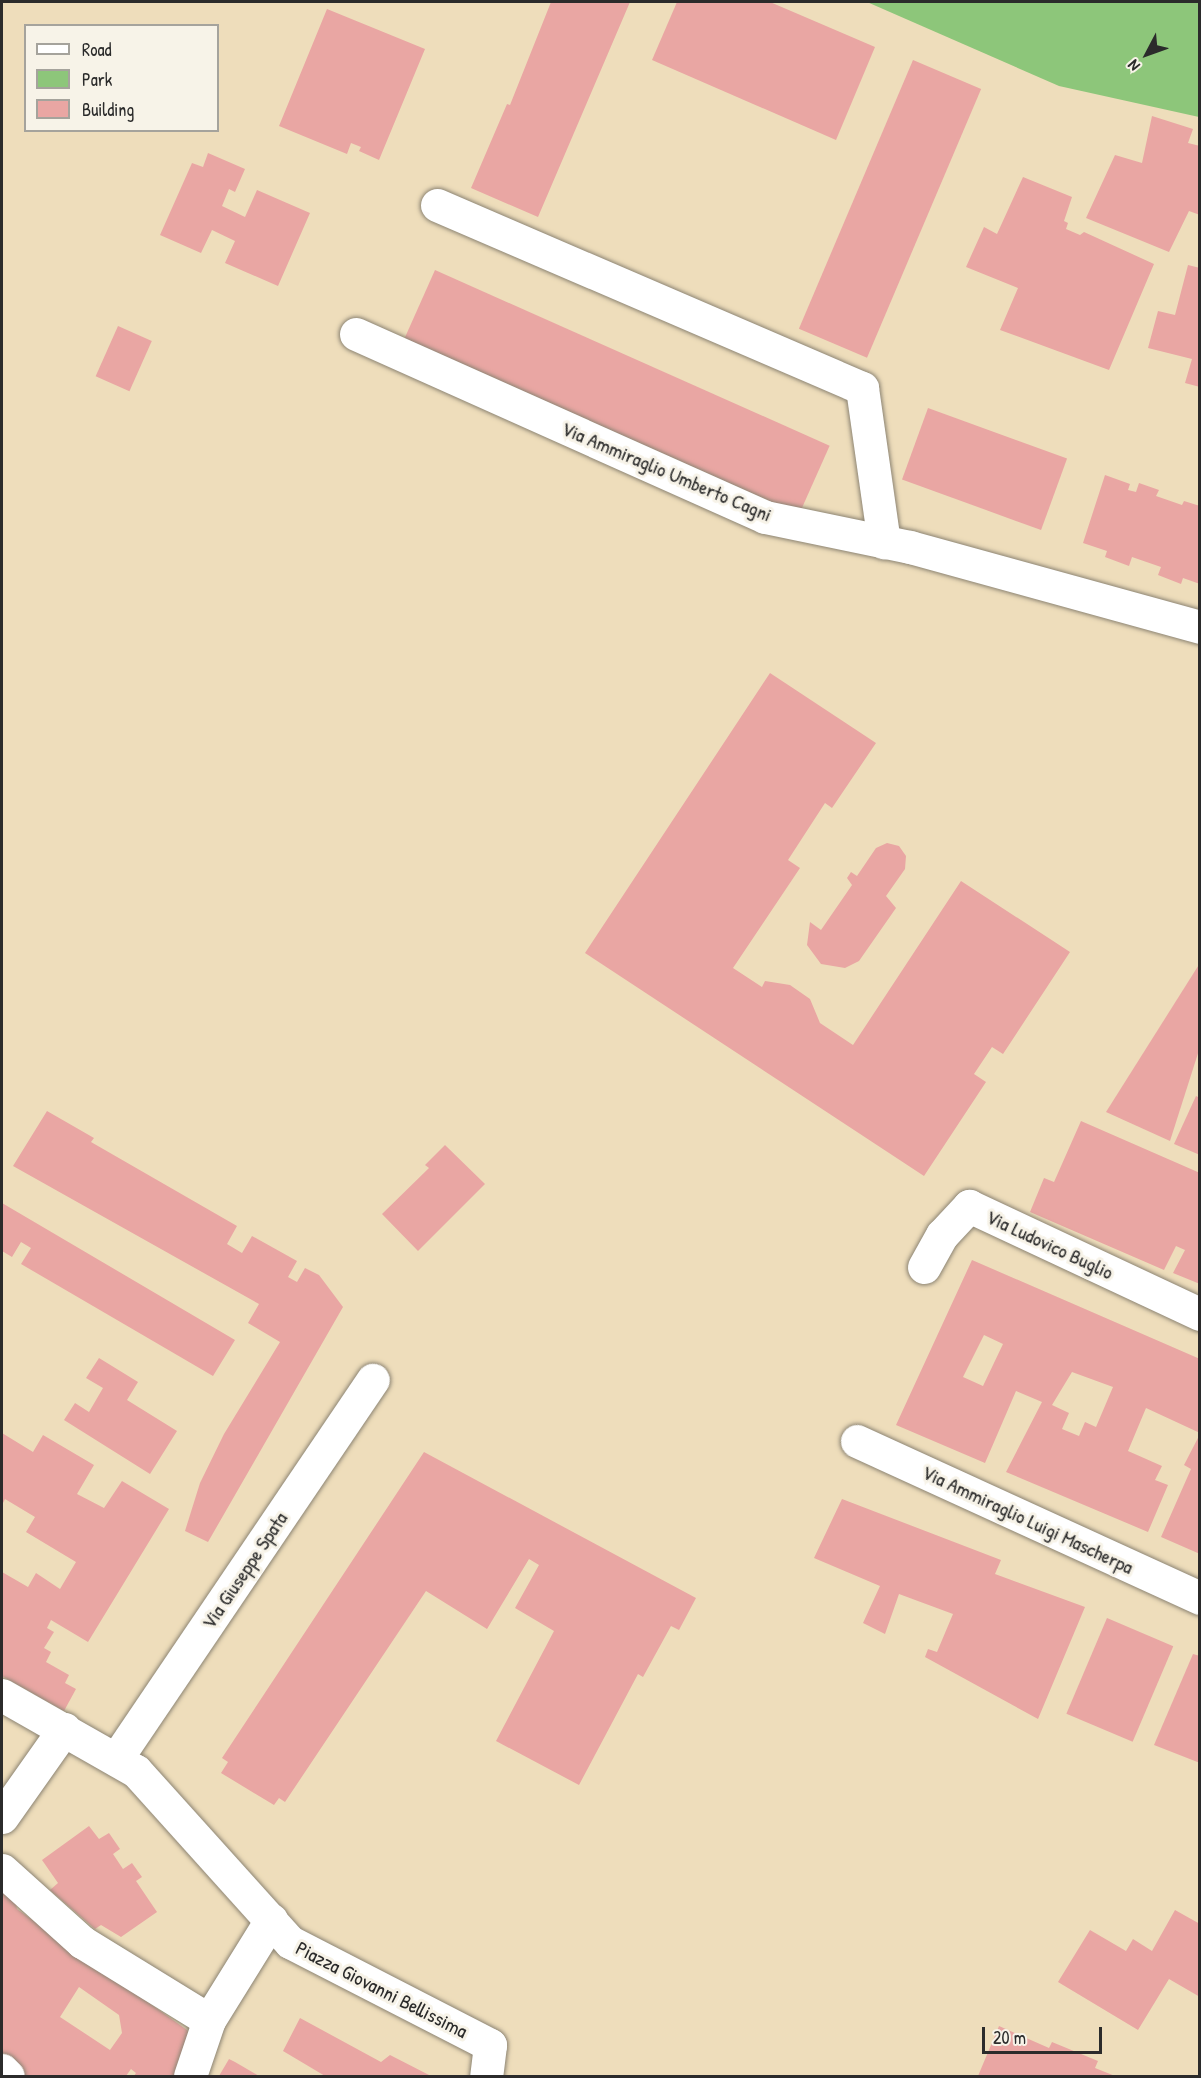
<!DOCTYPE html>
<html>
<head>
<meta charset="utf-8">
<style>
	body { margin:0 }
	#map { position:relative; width:1201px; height:2078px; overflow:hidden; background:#edb; font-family:"Patrick Hand",sans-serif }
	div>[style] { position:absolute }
	.green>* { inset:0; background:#8dc67a }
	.building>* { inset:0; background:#e9a6a3; transform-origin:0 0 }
	.roads { filter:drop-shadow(0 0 2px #8c8473) drop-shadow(0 0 2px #8c8473) }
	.minor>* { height:33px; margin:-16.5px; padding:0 16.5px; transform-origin:16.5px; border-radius:16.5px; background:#fff }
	span { translate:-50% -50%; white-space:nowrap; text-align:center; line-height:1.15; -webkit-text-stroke:6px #f7f3e8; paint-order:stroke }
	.street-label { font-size:20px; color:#2b2b2b }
	.frame { position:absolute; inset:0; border:3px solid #2b2b2b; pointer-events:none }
	.legend { position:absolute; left:24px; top:24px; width:195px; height:108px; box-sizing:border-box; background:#f7f3e8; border:2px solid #a5a39c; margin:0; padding:8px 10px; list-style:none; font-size:18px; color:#2b2b2b }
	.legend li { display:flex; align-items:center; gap:12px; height:30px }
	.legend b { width:30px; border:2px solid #a5a39c }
	.north { position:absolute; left:1117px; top:24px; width:60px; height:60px; -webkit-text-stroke:4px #f7f3e8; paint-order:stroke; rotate:229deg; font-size:16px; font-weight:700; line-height:24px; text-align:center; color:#2b2b2b }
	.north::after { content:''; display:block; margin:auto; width:21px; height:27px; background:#2b2b2b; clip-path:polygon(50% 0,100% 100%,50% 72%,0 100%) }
	.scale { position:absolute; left:982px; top:2027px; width:120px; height:27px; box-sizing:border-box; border:3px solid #2b2b2b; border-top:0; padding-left:8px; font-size:18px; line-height:21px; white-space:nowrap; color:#2b2b2b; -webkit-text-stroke:4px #f7f3e8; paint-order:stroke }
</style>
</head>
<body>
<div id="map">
	<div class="green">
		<div style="clip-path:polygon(867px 2px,1199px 2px,1199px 117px,1059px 86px)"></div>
	</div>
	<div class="building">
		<div style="clip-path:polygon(551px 2px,630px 2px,538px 217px,471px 188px,507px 104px,510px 105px)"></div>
		<div style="clip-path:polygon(677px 2px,770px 2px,875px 47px,836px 140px,652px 60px)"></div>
		<div style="clip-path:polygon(327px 9px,425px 49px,379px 160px,359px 151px,361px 147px,351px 143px,347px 154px,279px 126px)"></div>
		<div style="left:913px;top:60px;width:74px;height:292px;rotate:23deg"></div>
		<div style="clip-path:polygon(1152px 116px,1193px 129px,1188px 143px,1200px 146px,1200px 215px,1189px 211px,1169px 252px,1086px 218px,1115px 155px,1142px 163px)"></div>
		<div style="clip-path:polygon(208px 153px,245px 169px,235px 192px,229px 189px,222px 206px,245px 217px,257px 190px,310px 213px,278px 286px,225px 263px,235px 241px,212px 230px,201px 253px,160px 235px,192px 163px,203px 167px)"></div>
		<div style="clip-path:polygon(1023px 177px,1072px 197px,1064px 221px,1068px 223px,1066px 229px,1080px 235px,1084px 232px,1154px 264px,1109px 370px,1000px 330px,1018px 288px,966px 267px,984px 227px,997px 234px)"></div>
		<div style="clip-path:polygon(1188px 265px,1200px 268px,1200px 387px,1185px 383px,1192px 359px,1148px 348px,1158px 311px,1175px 315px)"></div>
		<div style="left:435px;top:270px;width:432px;height:75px;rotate:24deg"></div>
		<div style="left:118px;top:326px;width:37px;height:55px;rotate:24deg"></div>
		<div style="left:928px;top:408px;width:148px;height:76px;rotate:20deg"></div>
		<div style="clip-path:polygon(1105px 475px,1130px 484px,1128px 490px,1136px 492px,1139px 483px,1159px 490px,1156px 496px,1182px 505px,1184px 501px,1200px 506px,1200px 584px,1183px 578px,1181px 584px,1158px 575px,1161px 567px,1132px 557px,1129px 566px,1105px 557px,1107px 551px,1083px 543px)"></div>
		<div style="clip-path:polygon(770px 673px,876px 743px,832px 808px,825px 803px,788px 860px,800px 868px,733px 968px,762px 987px,765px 981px,790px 985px,810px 999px,820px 1023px,853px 1045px,961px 881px,1070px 952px,1003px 1054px,992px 1047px,974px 1074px,986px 1082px,924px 1176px,585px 953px)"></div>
		<div style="clip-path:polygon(887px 843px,899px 846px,906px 856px,905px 869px,886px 896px,896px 908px,859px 961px,845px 968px,821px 964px,807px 945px,810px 922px,821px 930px,852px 885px,847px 878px,851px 872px,857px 876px,876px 848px)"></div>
		<div style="clip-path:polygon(1200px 963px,1200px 1047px,1170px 1141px,1106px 1112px)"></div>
		<div style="clip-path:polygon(1196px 1096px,1200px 1098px,1200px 1155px,1174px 1144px)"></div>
		<div style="clip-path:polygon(47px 1111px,94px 1138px,91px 1142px,237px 1226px,227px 1244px,242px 1253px,252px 1236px,297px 1261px,288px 1277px,297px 1282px,305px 1268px,319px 1275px,343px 1307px,208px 1542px,185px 1531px,200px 1483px,224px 1434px,280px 1342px,248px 1323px,259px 1304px,13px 1166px)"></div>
		<div style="clip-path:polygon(1081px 1121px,1200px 1173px,1200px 1284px,1173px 1273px,1185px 1250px,1176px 1246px,1164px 1270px,1030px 1212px,1044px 1178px,1054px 1182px)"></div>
		<div style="clip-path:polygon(445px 1145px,485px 1184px,418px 1251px,382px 1214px,429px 1168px,425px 1165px)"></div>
		<div style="clip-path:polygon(2px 1203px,235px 1340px,213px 1376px,21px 1264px,31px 1248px,21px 1242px,12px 1257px,2px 1251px)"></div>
		<div style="clip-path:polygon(evenodd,972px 1260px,1200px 1359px,1200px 1433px,1146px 1408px,1128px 1451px,1162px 1466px,1155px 1480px,1168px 1485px,1148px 1532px,1006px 1472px,1042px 1402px,1016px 1391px,985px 1463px,896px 1425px,972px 1260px,984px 1335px,1003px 1344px,983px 1386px,963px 1377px,984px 1335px,972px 1260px,1072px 1372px,1113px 1387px,1096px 1427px,1085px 1422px,1079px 1436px,1062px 1429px,1069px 1413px,1052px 1405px,1072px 1372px)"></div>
		<div style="clip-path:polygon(99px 1358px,138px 1382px,127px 1400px,177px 1431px,150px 1474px,64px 1420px,75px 1403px,89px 1412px,103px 1388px,86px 1378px)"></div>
		<div style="clip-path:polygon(2px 1433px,33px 1452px,43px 1435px,94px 1465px,77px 1494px,104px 1508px,122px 1481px,169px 1509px,88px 1642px,51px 1620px,47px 1628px,54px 1632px,44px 1648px,51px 1652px,46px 1662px,69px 1675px,65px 1683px,76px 1689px,64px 1711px,2px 1676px,2px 1572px,28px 1587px,36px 1573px,60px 1589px,76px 1562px,26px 1532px,35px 1517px,5px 1499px,2px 1505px)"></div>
		<div style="clip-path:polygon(1200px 1434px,1200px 1554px,1161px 1537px,1191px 1469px,1184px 1465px)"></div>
		<div style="clip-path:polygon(424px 1452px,696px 1598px,679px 1630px,671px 1626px,643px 1677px,638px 1674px,579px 1785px,496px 1741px,554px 1631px,515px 1608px,539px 1565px,529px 1559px,487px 1629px,426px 1591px,285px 1802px,279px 1798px,274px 1805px,221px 1773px,228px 1762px,222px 1758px)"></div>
		<div style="clip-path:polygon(842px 1499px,1001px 1560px,995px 1574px,1085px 1607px,1038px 1719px,925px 1657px,928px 1649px,937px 1652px,953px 1614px,899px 1594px,885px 1634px,863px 1623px,880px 1586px,814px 1558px)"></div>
		<div style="left:1107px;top:1618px;width:72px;height:104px;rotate:23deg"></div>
		<div style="clip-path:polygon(1193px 1654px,1200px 1656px,1200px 1763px,1154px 1745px)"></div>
		<div style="clip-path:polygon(89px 1826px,99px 1839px,109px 1833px,120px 1849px,113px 1854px,123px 1869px,132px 1863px,142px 1877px,136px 1881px,157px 1912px,121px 1937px,101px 1925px,95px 1929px,50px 1890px,58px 1883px,42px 1860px)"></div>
		<div style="clip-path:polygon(evenodd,2px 1873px,11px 1880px,17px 1909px,187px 2030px,198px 2046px,188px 2076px,134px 2076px,136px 2073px,131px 2069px,126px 2076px,25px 2076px,2px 2060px,2px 1873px,79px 1987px,119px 2015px,122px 2033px,110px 2050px,60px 2017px,79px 1987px)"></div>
		<div style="clip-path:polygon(1175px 1910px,1200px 1924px,1200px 1997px,1169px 1979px,1138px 2030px,1058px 1982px,1090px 1930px,1126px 1951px,1133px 1939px,1152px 1951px)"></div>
		<div style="clip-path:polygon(300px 2018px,381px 2062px,390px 2055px,431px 2076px,325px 2076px,283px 2051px)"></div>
		<div style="clip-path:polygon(999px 2026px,1049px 2048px,1052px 2042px,1098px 2061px,1095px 2068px,1115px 2076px,978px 2076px)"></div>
		<div style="clip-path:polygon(229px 2059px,235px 2062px,259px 2076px,219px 2076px)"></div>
	</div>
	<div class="roads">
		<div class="minor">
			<div style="left:437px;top:205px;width:463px;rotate:23.3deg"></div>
			<div style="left:862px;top:388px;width:156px;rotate:81.9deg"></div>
			<div style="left:356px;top:334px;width:448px;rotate:24.1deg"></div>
			<div style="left:765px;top:517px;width:148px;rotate:11.7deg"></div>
			<div style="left:910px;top:547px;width:301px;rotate:15.4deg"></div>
			<div style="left:924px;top:1267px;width:37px;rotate:-61deg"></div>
			<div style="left:942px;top:1235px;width:40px;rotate:-47deg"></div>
			<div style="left:969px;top:1206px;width:255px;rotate:25.1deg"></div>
			<div style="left:857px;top:1441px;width:377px;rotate:24.6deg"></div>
			<div style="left:2px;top:1695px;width:154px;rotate:29.6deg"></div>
			<div style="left:136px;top:1771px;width:230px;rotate:48deg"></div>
			<div style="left:290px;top:1942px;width:225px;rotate:27.2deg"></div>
			<div style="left:490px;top:2045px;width:31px;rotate:97deg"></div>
			<div style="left:116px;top:1759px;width:458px;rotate:-55.9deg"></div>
			<div style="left:2px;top:1817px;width:108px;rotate:-54.8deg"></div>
			<div style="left:2px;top:1870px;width:108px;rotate:42deg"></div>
			<div style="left:82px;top:1942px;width:149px;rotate:31.6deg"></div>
			<div style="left:2px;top:2070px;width:8px;rotate:45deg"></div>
			<div style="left:190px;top:2076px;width:59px;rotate:-71.3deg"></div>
			<div style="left:209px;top:2020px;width:118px;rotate:-58.2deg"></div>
		</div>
	</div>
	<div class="street-label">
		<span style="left:667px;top:471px;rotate:23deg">Via Ammiraglio Umberto Cagni</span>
		<span style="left:1050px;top:1244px;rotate:25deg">Via Ludovico Buglio</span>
		<span style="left:1028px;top:1519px;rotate:25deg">Via Ammiraglio Luigi Mascherpa</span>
		<span style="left:244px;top:1570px;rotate:-56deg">Via Giuseppe Spata</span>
		<span style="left:382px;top:1989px;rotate:27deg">Piazza Giovanni Bellissima</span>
	</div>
	<div class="frame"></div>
	<ul class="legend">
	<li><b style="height:8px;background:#fff"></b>Road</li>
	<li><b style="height:16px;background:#8dc67a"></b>Park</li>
	<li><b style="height:16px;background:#e9a6a3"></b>Building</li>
	</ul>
	<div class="north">N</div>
	<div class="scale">20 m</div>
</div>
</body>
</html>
